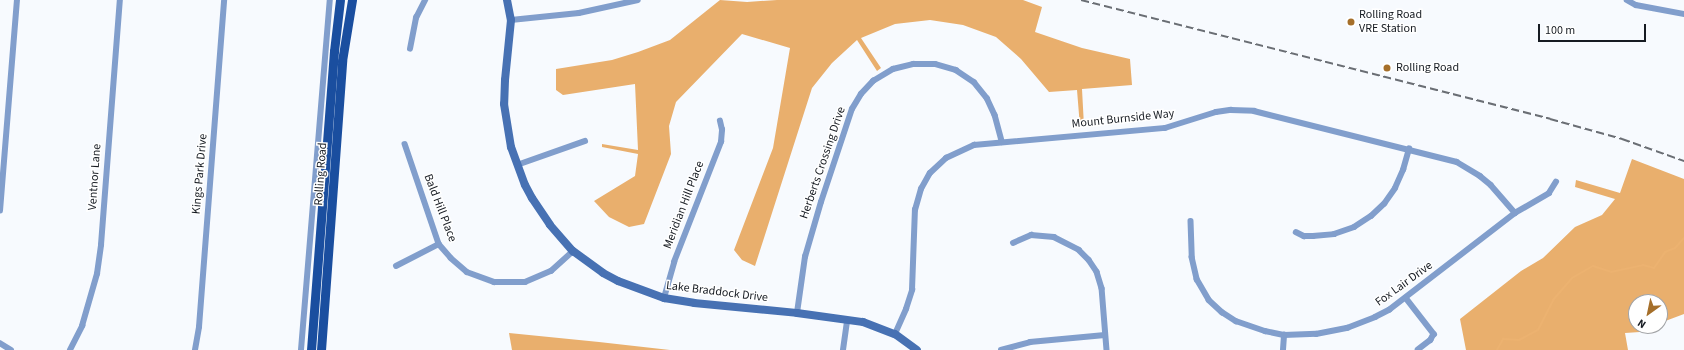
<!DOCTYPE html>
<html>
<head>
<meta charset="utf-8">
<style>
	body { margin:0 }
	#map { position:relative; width:1684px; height:350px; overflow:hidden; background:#f7fafe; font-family:"Source Sans 3",sans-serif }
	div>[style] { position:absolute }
	.forest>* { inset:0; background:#e9af6d }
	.stream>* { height:2px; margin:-1px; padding:0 1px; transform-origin:1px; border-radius:1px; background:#ecb270 }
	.street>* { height:5.5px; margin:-2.75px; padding:0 2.75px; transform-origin:2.75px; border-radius:2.75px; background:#819ecc }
	.secondary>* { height:8px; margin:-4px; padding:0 4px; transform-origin:4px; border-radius:4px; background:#4771b3 }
	.primary>* { height:9px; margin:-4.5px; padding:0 4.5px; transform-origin:4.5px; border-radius:4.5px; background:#1a4e9f }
	.rail>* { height:2px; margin-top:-1px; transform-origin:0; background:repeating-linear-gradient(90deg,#6a6e74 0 8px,transparent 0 12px) }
	.dots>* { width:11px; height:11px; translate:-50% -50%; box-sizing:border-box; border:2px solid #fff; border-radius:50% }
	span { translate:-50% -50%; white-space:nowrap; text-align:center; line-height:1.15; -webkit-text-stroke:3px #fff; paint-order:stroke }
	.poi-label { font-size:12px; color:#161b22 }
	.left { translate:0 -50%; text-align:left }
	.street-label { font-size:12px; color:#161b22 }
	.north { position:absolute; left:1628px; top:294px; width:40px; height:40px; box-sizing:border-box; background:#fff; border:1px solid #a2a4a7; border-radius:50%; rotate:213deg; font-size:11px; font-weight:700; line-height:16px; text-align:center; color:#161b22 }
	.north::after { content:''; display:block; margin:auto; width:14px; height:18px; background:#a56f2a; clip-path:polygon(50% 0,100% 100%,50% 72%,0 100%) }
	.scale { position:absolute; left:1538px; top:24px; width:108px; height:18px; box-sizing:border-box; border:2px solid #161b22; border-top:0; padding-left:5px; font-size:12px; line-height:14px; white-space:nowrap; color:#161b22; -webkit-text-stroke:3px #fff; paint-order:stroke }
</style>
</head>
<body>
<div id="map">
	<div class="forest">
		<div style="clip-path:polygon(720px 0,747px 2px,777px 0,1023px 0,1042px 7px,1035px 32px,1082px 48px,1130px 59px,1132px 85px,1082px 89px,1084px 126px,1080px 127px,1077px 90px,1049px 92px,1021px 59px,996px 37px,963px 25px,930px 20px,895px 24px,861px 38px,881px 68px,877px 71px,857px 40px,832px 63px,812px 88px,755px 266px,742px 260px,734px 250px,773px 148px,790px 48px,742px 34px,676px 102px,669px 126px,671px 154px,644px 224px,629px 227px,609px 217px,594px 201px,635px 176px,638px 154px,602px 147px,602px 144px,638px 150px,635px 84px,563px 95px,556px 90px,556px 69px,612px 60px,638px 52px,670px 40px)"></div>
		<div style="clip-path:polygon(1632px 159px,1684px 179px,1684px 314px,1660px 323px,1660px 302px,1636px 302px,1636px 326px,1653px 326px,1640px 332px,1625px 333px,1628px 350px,1466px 350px,1460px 319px,1521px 271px,1543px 258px,1575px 227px,1602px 215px,1615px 199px,1575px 187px,1576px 180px,1620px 193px)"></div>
		<div style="clip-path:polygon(509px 333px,599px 342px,670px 350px,512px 350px)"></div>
	</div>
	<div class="stream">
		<div style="left:1497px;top:350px;width:13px;rotate:-61deg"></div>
		<div style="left:1503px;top:339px;width:16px;rotate:4deg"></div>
		<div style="left:1519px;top:340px;width:21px;rotate:-28deg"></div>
		<div style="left:1538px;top:330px;width:34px;rotate:-63deg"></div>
		<div style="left:1553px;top:300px;width:29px;rotate:-49deg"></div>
		<div style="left:1572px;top:278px;width:24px;rotate:-30deg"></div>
		<div style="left:1593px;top:266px;width:19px;rotate:18deg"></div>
		<div style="left:1611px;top:272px;width:33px;rotate:-12deg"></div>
		<div style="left:1643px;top:265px;width:11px;rotate:15deg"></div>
		<div style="left:1654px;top:268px;width:19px;rotate:-55deg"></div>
		<div style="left:1665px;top:252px;width:11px;rotate:-22deg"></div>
		<div style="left:1675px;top:248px;width:13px;rotate:-48deg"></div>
	</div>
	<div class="street">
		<div style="left:1627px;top:0;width:10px;rotate:29deg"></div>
		<div style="left:1636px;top:5px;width:49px;rotate:10.6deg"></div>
		<div style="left:511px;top:20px;width:68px;rotate:-5.9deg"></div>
		<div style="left:579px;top:13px;width:60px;rotate:-12.4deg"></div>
		<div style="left:410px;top:49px;width:32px;rotate:-79deg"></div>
		<div style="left:416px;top:18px;width:20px;rotate:-63deg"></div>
		<div style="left:405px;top:144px;width:106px;rotate:71.2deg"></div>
		<div style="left:439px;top:244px;width:18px;rotate:49deg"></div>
		<div style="left:451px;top:258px;width:21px;rotate:41deg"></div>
		<div style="left:467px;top:272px;width:29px;rotate:20deg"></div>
		<div style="left:494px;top:282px;width:31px"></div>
		<div style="left:525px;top:282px;width:28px;rotate:-23deg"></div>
		<div style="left:551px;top:271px;width:30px;rotate:-42deg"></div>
		<div style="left:517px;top:165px;width:72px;rotate:-19.4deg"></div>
		<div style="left:0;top:211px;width:212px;rotate:-85.4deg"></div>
		<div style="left:1191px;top:221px;width:36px;rotate:88deg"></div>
		<div style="left:1192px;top:257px;width:23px;rotate:77deg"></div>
		<div style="left:1197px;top:279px;width:24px;rotate:60deg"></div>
		<div style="left:1209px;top:300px;width:18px;rotate:43deg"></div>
		<div style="left:1222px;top:312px;width:17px;rotate:33deg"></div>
		<div style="left:1236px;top:321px;width:31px;rotate:19deg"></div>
		<div style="left:1265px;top:331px;width:19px;rotate:12deg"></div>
		<div style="left:1284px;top:335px;width:32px;rotate:-2deg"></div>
		<div style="left:1316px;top:334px;width:32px;rotate:-11deg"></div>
		<div style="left:1347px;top:328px;width:30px;rotate:-21deg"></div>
		<div style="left:1375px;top:317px;width:16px;rotate:-27deg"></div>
		<div style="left:1389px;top:310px;width:159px;rotate:-37.6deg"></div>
		<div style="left:1515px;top:213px;width:39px;rotate:-30deg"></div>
		<div style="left:1549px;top:193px;width:13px;rotate:-58deg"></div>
		<div style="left:1296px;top:232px;width:9px;rotate:27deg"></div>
		<div style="left:1304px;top:236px;width:9px"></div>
		<div style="left:1313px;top:236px;width:21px;rotate:-5deg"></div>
		<div style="left:1334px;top:234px;width:21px;rotate:-19deg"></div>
		<div style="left:1354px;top:227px;width:20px;rotate:-33deg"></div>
		<div style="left:1371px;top:216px;width:18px;rotate:-43deg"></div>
		<div style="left:1384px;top:204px;width:19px;rotate:-55deg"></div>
		<div style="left:1395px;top:188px;width:20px;rotate:-66deg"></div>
		<div style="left:1403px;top:170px;width:22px;rotate:-74deg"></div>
		<div style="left:1013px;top:243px;width:20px;rotate:-24deg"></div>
		<div style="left:1031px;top:235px;width:23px;rotate:5deg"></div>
		<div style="left:1054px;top:237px;width:28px;rotate:27deg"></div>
		<div style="left:1079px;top:250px;width:14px;rotate:45deg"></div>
		<div style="left:1089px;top:260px;width:14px;rotate:56deg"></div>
		<div style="left:1097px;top:272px;width:17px;rotate:73deg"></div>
		<div style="left:1102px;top:288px;width:62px;rotate:85.4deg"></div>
		<div style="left:396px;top:266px;width:48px;rotate:-27.1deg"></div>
		<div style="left:664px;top:298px;width:37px;rotate:-74deg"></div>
		<div style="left:674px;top:262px;width:129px;rotate:-68.6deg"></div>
		<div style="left:721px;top:142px;width:12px;rotate:-85deg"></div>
		<div style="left:722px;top:130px;width:9px;rotate:-103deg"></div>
		<div style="left:1406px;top:298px;width:46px;rotate:52.1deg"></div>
		<div style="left:1434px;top:334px;width:7px;rotate:117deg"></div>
		<div style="left:1431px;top:340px;width:16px;rotate:142deg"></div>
		<div style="left:797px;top:313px;width:57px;rotate:-81.9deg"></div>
		<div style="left:805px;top:257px;width:57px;rotate:-73.8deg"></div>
		<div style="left:821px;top:202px;width:98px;rotate:-71.6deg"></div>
		<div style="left:852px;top:109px;width:17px;rotate:-59deg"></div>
		<div style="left:861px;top:94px;width:18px;rotate:-47deg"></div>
		<div style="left:873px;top:81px;width:23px;rotate:-31deg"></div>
		<div style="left:893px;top:69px;width:21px;rotate:-14deg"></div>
		<div style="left:913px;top:64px;width:22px"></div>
		<div style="left:935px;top:64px;width:22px;rotate:16deg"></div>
		<div style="left:956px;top:70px;width:22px;rotate:34deg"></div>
		<div style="left:974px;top:82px;width:21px;rotate:51deg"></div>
		<div style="left:987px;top:98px;width:19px;rotate:65deg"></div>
		<div style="left:995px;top:115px;width:28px;rotate:75deg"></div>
		<div style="left:895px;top:334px;width:27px;rotate:-66deg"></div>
		<div style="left:906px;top:309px;width:20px;rotate:-72deg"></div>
		<div style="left:912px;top:290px;width:80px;rotate:-87.9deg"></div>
		<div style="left:915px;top:210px;width:22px;rotate:-74deg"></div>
		<div style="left:921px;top:189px;width:18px;rotate:-61deg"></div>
		<div style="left:930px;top:173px;width:22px;rotate:-43deg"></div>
		<div style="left:946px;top:158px;width:31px;rotate:-25deg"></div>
		<div style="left:974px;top:145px;width:192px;rotate:-5.1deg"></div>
		<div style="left:1165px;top:128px;width:53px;rotate:-17.4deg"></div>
		<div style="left:1216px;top:112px;width:15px;rotate:-8deg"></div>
		<div style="left:1231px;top:110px;width:23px;rotate:2deg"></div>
		<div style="left:1254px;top:111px;width:209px;rotate:14.1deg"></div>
		<div style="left:1457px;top:162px;width:27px;rotate:31deg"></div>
		<div style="left:1480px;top:176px;width:14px;rotate:39deg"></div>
		<div style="left:1491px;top:185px;width:37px;rotate:49deg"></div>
		<div style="left:0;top:343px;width:13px;rotate:32deg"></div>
		<div style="left:70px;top:350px;width:27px;rotate:-63deg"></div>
		<div style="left:82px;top:326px;width:54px;rotate:-73.9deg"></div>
		<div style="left:97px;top:274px;width:29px;rotate:-82deg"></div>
		<div style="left:101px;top:245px;width:246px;rotate:-85.6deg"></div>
		<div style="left:195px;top:350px;width:23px;rotate:-80deg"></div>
		<div style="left:199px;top:327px;width:328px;rotate:-85.6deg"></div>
		<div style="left:301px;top:350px;width:351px;rotate:-85.3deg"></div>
		<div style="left:843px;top:350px;width:30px;rotate:-82deg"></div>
		<div style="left:1001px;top:350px;width:30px;rotate:-15deg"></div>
		<div style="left:1030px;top:342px;width:75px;rotate:-5.3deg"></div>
		<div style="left:1283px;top:350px;width:15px;rotate:-86deg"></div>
	</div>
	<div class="secondary">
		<div style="left:507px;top:0;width:20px;rotate:79deg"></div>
		<div style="left:511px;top:20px;width:60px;rotate:95.7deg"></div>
		<div style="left:505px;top:80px;width:24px;rotate:92deg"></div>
		<div style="left:504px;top:104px;width:44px;rotate:80.8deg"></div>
		<div style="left:511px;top:147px;width:40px;rotate:69.8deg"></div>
		<div style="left:525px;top:185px;width:15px;rotate:62deg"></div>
		<div style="left:532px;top:198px;width:32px;rotate:56deg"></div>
		<div style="left:550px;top:225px;width:35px;rotate:49deg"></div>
		<div style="left:573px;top:251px;width:37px;rotate:36deg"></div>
		<div style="left:603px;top:273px;width:17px;rotate:28deg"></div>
		<div style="left:618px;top:281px;width:49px;rotate:20.3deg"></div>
		<div style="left:664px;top:298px;width:30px;rotate:9deg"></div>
		<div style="left:694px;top:303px;width:103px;rotate:5.5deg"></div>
		<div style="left:797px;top:313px;width:67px;rotate:7.8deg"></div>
		<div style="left:863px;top:322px;width:34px;rotate:21deg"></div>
		<div style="left:895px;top:334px;width:27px;rotate:36deg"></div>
	</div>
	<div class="primary">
		<div style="left:311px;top:350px;width:300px;rotate:-85.6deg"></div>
		<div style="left:334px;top:51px;width:51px;rotate:-83.3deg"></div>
		<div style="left:321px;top:350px;width:290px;rotate:-85.8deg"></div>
		<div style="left:342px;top:61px;width:62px;rotate:-80.7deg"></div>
	</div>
	<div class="rail">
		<div style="left:1081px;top:0;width:484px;rotate:14.2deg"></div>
		<div style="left:1550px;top:119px;width:75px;rotate:15.5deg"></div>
		<div style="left:1622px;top:139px;width:66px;rotate:19.5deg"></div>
	</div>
	<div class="dots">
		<div style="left:1351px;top:22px;background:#a56f2a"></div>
		<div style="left:1387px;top:68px;background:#a56f2a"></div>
	</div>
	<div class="poi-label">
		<span class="left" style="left:1359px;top:22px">Rolling Road<br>VRE Station</span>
		<span class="left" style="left:1396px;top:68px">Rolling Road</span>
	</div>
	<div class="street-label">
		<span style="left:1123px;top:119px;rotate:-6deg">Mount Burnside Way</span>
		<span style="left:823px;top:163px;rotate:-71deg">Herberts Crossing Drive</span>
		<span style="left:200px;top:174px;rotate:-85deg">Kings Park Drive</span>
		<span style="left:321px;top:174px;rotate:-86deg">Rolling Road</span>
		<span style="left:95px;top:177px;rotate:-86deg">Ventnor Lane</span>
		<span style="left:684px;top:205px;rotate:-69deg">Meridian Hill Place</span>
		<span style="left:440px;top:208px;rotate:69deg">Bald Hill Place</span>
		<span style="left:1404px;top:284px;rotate:-36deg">Fox Lair Drive</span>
		<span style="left:717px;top:292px;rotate:7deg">Lake Braddock Drive</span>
	</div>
	<div class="north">N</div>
	<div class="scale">100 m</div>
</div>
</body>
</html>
